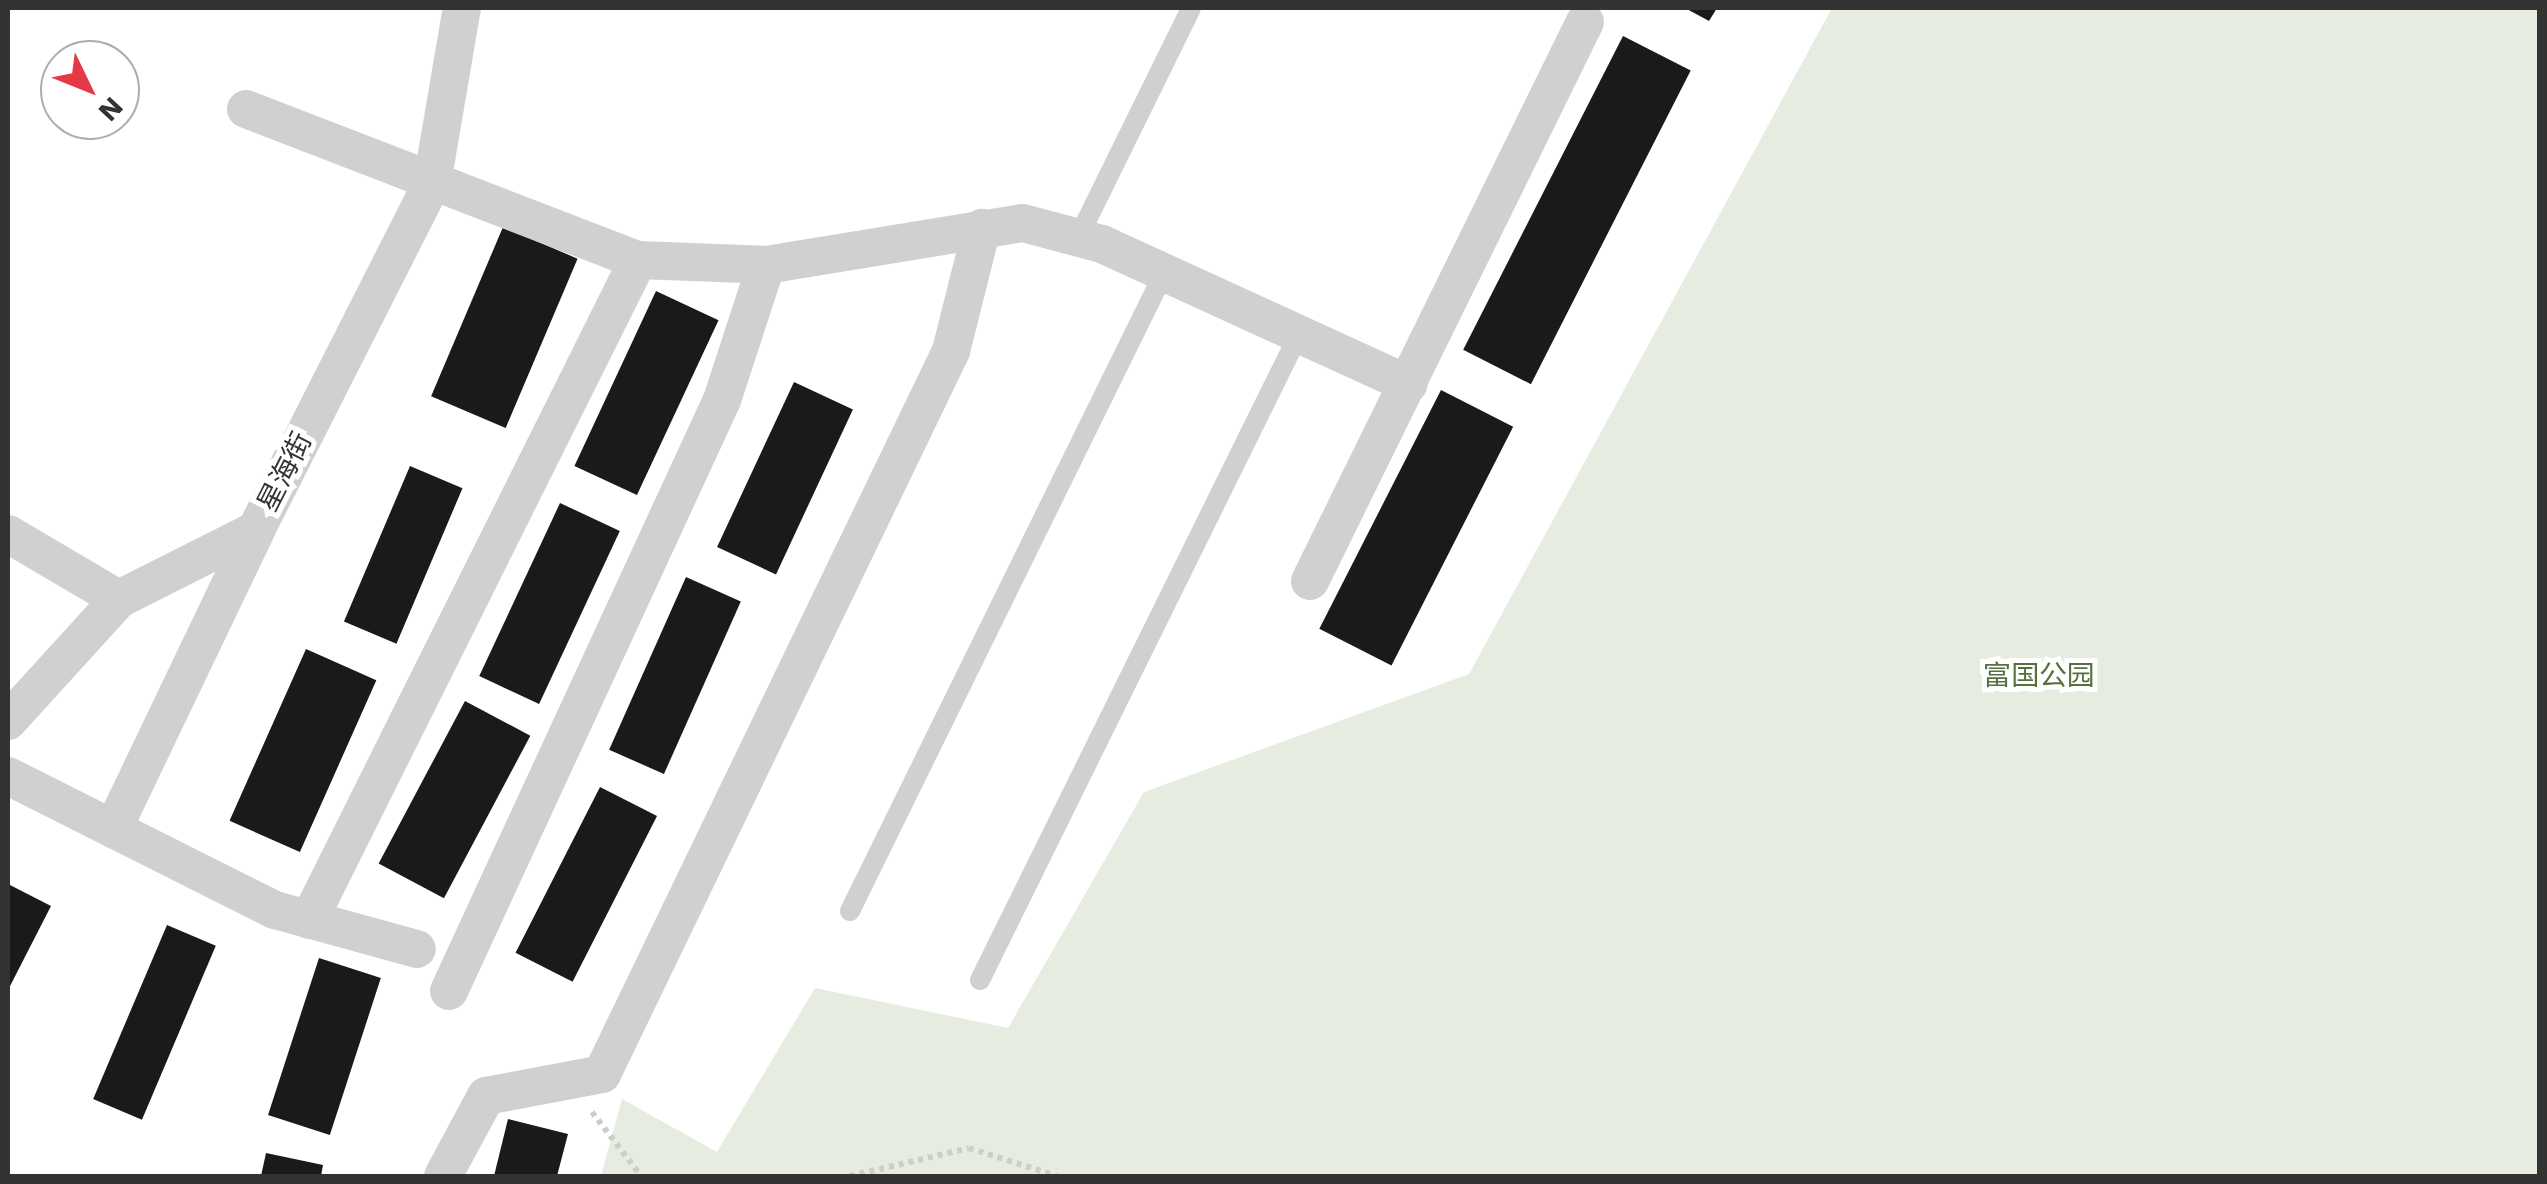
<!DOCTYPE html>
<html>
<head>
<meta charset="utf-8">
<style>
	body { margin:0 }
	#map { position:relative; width:2547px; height:1184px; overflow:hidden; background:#fff; font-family:"Work Sans","Noto Sans SC",sans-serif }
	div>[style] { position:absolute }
	.green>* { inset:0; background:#e6ecdf }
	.building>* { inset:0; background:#1a1a1a; transform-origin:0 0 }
	.path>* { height:6px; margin-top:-3px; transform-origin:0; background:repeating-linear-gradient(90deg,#cdcdcd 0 5px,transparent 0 10px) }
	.lane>* { height:20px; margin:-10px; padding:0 10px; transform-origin:10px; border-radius:10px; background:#d0d0d0 }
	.street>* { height:38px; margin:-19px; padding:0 19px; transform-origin:19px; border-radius:19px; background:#d0d0d0 }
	span { translate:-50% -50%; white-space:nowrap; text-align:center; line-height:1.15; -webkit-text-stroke:10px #fff; paint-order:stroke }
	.street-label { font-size:28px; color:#333 }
	.park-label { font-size:28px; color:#56703f }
	.frame { position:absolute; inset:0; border:10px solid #333; pointer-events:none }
	.north { position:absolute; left:40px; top:40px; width:100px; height:100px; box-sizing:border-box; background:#fff; border:2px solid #adadad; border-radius:50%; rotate:133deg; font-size:28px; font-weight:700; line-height:40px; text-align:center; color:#333 }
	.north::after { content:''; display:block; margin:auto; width:35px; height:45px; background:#e63946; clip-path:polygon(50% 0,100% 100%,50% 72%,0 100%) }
</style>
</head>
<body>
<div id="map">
	<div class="green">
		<div style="clip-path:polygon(1832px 8px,2539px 8px,2539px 1176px,601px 1176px,622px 1099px,717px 1152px,815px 988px,1008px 1028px,1144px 792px,1469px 674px)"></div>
	</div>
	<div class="building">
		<div style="clip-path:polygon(1685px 8px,1717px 8px,1709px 21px)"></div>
		<div style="left:1623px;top:36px;width:76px;height:352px;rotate:27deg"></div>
		<div style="left:503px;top:227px;width:81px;height:184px;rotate:23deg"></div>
		<div style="left:656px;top:291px;width:69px;height:193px;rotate:25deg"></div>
		<div style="left:794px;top:382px;width:65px;height:182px;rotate:25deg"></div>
		<div style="left:1441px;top:390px;width:81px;height:268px;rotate:27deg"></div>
		<div style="left:410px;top:466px;width:57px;height:169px;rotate:23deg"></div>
		<div style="left:560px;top:503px;width:66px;height:191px;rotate:25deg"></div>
		<div style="left:686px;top:577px;width:60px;height:189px;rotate:24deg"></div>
		<div style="left:306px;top:649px;width:77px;height:188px;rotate:24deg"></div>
		<div style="left:465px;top:701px;width:74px;height:184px;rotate:28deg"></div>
		<div style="left:600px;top:787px;width:64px;height:186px;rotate:27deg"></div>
		<div style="clip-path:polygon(8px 884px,51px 906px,8px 990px)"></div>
		<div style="left:167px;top:925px;width:53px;height:189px;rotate:23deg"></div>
		<div style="left:319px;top:958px;width:65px;height:165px;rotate:18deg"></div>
		<div style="clip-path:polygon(508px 1119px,568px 1134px,557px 1176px,494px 1176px)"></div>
		<div style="clip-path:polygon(266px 1153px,323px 1165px,321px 1176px,261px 1176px)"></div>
	</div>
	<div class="path">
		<div style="left:592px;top:1112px;width:81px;rotate:52.6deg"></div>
		<div style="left:850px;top:1176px;width:122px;rotate:-13.2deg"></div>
		<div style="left:969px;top:1148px;width:92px;rotate:17.7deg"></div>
	</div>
	<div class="lane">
		<div style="left:1078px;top:238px;width:256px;rotate:-63.8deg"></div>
		<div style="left:850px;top:911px;width:711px;rotate:-63.8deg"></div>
		<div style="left:980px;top:980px;width:720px;rotate:-63.72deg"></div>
	</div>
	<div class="street">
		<div style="left:246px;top:109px;width:420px;rotate:21.1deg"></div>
		<div style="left:638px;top:260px;width:128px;rotate:2.2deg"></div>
		<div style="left:766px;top:265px;width:260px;rotate:-9.3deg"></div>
		<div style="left:1023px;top:223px;width:82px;rotate:14.9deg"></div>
		<div style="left:1102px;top:244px;width:337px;rotate:24.6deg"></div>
		<div style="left:8px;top:534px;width:129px;rotate:30.4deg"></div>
		<div style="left:1310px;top:581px;width:623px;rotate:-63.81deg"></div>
		<div style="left:8px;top:721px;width:165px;rotate:-47.7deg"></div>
		<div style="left:119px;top:599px;width:153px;rotate:-26.7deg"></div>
		<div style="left:256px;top:530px;width:389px;rotate:-63.1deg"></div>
		<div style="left:432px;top:183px;width:178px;rotate:-80.3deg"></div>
		<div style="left:8px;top:776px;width:299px;rotate:26.7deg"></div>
		<div style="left:275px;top:910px;width:147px;rotate:15.4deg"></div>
		<div style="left:113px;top:829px;width:331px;rotate:-64.4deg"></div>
		<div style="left:309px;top:920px;width:737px;rotate:-63.5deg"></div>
		<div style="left:449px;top:991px;width:651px;rotate:-65.21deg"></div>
		<div style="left:722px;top:400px;width:142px;rotate:-71.9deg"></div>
		<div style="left:443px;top:1176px;width:91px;rotate:-61.7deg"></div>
		<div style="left:486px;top:1096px;width:118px;rotate:-10.7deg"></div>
		<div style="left:602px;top:1074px;width:803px;rotate:-64.23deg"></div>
		<div style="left:951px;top:351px;width:127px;rotate:-75.9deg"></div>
	</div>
	<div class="street-label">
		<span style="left:285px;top:472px;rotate:-63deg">星海街</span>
	</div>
	<div class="park-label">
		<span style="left:2039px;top:676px">富国公园</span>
	</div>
	<div class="frame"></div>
	<div class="north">N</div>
</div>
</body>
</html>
